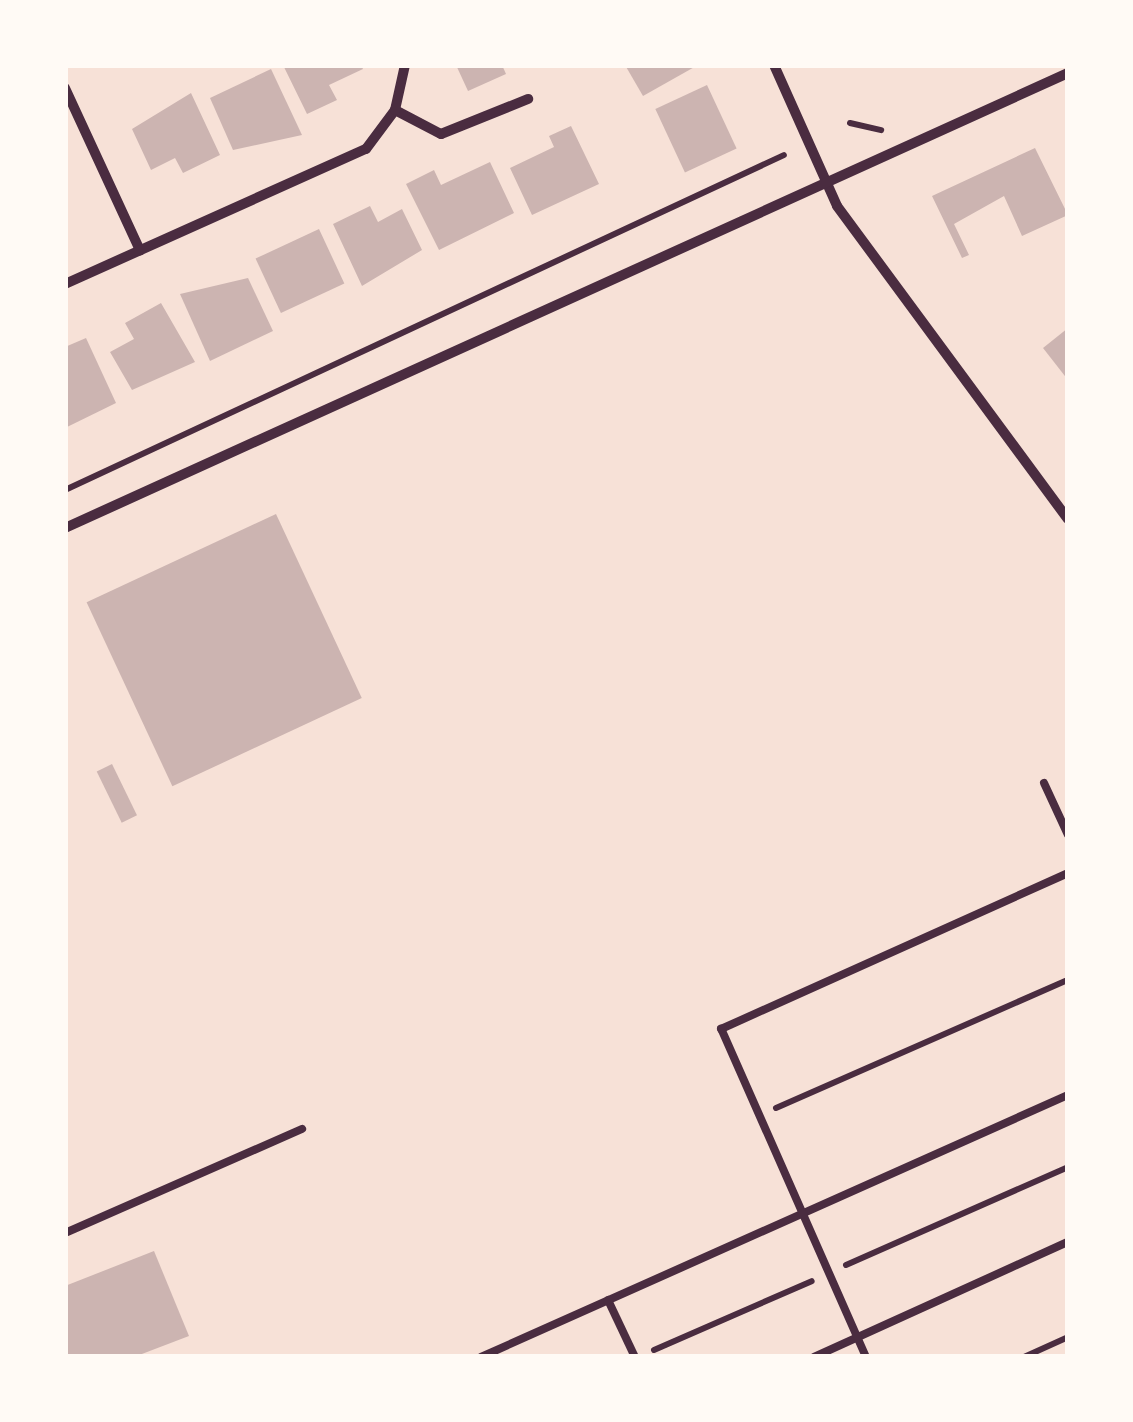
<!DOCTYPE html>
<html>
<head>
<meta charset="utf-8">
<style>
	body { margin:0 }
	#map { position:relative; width:1133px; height:1422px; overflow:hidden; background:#f7e1d7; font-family:Manrope,sans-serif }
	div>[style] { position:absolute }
	.building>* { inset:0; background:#ccb4b1; transform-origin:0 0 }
	.path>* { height:6px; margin:-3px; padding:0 3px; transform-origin:3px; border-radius:3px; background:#4a2c40 }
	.service>* { height:8px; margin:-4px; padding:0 4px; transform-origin:4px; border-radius:4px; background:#4a2c40 }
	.minor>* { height:10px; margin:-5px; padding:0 5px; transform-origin:5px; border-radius:5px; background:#4a2c40 }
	span { translate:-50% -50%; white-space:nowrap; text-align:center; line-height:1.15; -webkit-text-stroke:9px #fffaf5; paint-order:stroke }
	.frame { position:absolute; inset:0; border:68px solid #fffaf5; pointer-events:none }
</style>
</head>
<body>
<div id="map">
	<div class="building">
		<div style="clip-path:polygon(283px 65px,361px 65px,363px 69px,329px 85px,337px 100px,307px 114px)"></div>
		<div style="clip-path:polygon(456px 65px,502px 65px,506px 74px,468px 91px)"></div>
		<div style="clip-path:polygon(625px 65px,698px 65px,643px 96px)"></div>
		<div style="clip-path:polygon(271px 69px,302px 135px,233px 150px,210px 98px)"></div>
		<div style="left:707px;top:85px;width:70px;height:57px;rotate:65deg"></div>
		<div style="clip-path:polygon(191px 93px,220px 155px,183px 173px,175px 158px,151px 170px,132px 129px)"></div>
		<div style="clip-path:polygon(571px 126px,599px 184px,532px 215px,510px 168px,554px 147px,549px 136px)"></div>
		<div style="clip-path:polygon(1035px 148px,1068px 215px,1022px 236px,1004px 196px,954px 224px,969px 255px,962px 258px,932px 196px)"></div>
		<div style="clip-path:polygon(490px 162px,514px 213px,439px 250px,406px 184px,434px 170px,441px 185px)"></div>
		<div style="clip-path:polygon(370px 206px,378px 222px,402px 209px,422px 250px,362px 286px,333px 224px)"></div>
		<div style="left:319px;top:229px;width:60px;height:70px;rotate:65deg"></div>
		<div style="clip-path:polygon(248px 278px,273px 331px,210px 361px,180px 294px)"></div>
		<div style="clip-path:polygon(161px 303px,195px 362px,132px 390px,110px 352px,134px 339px,125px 323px)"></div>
		<div style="clip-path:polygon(1068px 328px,1068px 380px,1043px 348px)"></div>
		<div style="clip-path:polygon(86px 338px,116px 403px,65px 428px,65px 347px)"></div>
		<div style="left:276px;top:514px;width:203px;height:209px;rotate:65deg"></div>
		<div style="left:112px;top:764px;width:57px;height:17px;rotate:64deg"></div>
		<div style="clip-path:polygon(154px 1251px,189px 1336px,134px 1357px,65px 1357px,65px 1286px)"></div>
	</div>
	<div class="path">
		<div style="left:850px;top:123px;width:32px;rotate:13deg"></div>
		<div style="left:65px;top:490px;width:793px;rotate:-24.98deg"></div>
		<div style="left:776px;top:1108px;width:319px;rotate:-23.7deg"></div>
		<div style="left:846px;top:1265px;width:243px;rotate:-23.8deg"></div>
		<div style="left:654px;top:1350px;width:172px;rotate:-23.6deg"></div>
		<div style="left:1024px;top:1357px;width:48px;rotate:-24.4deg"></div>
	</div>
	<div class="service">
		<div style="left:1044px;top:783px;width:57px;rotate:65.2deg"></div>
		<div style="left:65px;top:1233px;width:259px;rotate:-23.7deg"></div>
		<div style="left:608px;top:1300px;width:63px;rotate:64.7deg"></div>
		<div style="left:481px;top:1357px;width:643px;rotate:-24.05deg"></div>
		<div style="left:814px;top:1357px;width:279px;rotate:-24.4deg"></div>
		<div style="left:866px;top:1357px;width:359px;rotate:-113.8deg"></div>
		<div style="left:721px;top:1029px;width:380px;rotate:-24.2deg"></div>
	</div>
	<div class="minor">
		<div style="left:774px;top:65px;width:154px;rotate:65.9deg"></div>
		<div style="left:837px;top:206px;width:389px;rotate:53.6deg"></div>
		<div style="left:65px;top:88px;width:179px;rotate:65.2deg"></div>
		<div style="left:395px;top:110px;width:52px;rotate:27.6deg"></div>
		<div style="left:441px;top:134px;width:94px;rotate:-21.9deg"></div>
		<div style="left:65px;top:284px;width:330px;rotate:-24.2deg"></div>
		<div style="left:366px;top:149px;width:49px;rotate:-53.4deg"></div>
		<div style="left:395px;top:110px;width:46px;rotate:-77.5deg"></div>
		<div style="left:65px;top:528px;width:1101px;rotate:-24.4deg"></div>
	</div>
	<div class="frame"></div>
</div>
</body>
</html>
